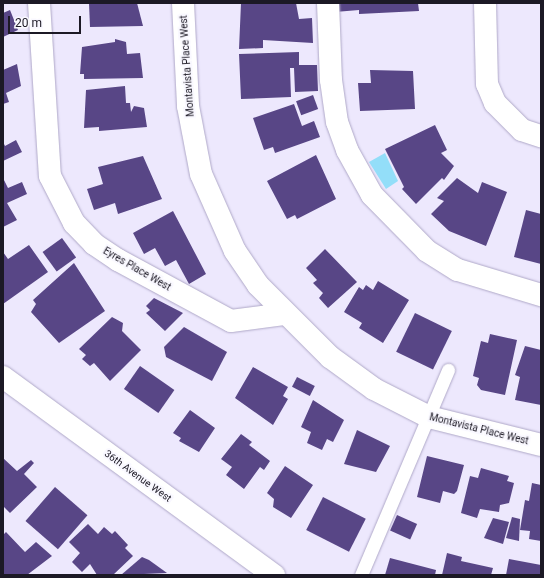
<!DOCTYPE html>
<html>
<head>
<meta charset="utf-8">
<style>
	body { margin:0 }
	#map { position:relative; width:544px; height:578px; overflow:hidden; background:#ede8fd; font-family:Roboto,sans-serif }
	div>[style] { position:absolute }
	.water>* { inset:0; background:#93def9 }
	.building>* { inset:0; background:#584686; transform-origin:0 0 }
	.roads { filter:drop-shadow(0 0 1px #afa8c8) drop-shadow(0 0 1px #afa8c8) }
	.lane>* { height:13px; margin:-6.5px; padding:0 6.5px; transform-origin:6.5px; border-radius:6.5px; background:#fff }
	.street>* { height:22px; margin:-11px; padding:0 11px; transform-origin:11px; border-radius:11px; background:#fff }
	span { translate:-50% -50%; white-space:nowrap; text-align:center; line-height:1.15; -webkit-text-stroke:4px #f9f8ff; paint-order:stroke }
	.street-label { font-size:10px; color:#1c1925 }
	.frame { position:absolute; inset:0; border:4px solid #1c1925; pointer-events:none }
	.scale { position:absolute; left:8px; top:16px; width:73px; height:18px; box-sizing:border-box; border:2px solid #1c1925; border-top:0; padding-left:5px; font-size:12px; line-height:14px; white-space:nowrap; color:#1c1925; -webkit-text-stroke:3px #f9f8ff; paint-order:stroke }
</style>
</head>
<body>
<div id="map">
	<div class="water">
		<div style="clip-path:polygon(385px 153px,398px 181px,386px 189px,369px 162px)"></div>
	</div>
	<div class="building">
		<div style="clip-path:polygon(89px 3px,137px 3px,143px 26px,90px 27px)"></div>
		<div style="clip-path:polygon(241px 3px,296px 3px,299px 19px,312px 18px,313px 43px,263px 40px,263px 48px,239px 49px)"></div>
		<div style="clip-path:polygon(335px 3px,418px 3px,419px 11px,359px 14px,359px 10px,335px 12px)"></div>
		<div style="clip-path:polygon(10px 10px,18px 30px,3px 37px,3px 13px)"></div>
		<div style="clip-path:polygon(115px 39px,126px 42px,127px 54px,140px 53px,143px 78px,84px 79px,84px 74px,80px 74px,82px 47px,115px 42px)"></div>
		<div style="clip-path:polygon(299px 52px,299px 65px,317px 65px,318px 91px,295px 92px,294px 68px,290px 68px,291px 97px,241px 99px,239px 54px)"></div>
		<div style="clip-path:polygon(17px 64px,21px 86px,6px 93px,9px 102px,3px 104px,3px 70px)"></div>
		<div style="clip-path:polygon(370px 70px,413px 71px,415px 109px,360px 111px,358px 83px,371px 83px)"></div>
		<div style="clip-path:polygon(125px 86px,126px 103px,130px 103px,131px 112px,134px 106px,144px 108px,147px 127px,99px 131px,99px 127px,84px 128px,86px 90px)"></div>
		<div style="left:313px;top:95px;width:15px;height:18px;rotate:70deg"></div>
		<div style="clip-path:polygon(294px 104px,302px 126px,314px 121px,320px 137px,275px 153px,273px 147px,264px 150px,253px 118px)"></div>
		<div style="clip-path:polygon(435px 125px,447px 150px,441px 153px,454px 166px,444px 180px,442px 178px,416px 204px,402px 189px,404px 187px,385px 149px)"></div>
		<div style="clip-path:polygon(16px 140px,22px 152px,3px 161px,3px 142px,5px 146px)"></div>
		<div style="clip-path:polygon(316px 155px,336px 199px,297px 219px,295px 215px,287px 219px,267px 181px)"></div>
		<div style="clip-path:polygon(143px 156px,162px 199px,118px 214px,115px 203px,94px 210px,87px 189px,103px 184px,98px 167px)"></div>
		<div style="clip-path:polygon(3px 178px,8px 188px,22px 182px,27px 194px,7px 203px,17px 220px,3px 227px)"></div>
		<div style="clip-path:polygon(457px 178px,478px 193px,482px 182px,507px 192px,486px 246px,449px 231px,431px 214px,444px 201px,437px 198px)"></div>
		<div style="clip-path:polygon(526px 210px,541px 214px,541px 264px,514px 257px)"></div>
		<div style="clip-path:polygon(173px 211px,206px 274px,189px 284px,176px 260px,165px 266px,155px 248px,144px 254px,133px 233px)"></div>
		<div style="left:62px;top:238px;width:24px;height:24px;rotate:54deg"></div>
		<div style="clip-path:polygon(29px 245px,48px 272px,3px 304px,3px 252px,8px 259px)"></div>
		<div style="clip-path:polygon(325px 249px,357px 282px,328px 308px,319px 298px,323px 293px,313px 283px,317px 280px,306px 268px)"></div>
		<div style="clip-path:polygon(74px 263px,105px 311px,59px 343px,31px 312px,36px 304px,33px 300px)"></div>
		<div style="clip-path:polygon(378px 281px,409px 300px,383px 343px,359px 328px,362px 323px,344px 312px,359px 287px,363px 290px,366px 285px,373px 290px)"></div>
		<div style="clip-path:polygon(154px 298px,183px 313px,165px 331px,146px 313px,150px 310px,146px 306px)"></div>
		<div style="left:415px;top:313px;width:41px;height:43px;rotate:26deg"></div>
		<div style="clip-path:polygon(112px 317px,123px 323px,122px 331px,141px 350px,110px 381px,94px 363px,90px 366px,82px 359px,86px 355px,79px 349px)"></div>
		<div style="clip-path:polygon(184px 327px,227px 352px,212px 381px,166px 357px,164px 347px)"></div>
		<div style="clip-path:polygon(490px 334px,517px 340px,505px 395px,481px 390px,477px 385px,479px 378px,473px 376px,481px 341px,488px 343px)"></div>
		<div style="clip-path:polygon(525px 346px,541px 350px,541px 405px,515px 400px,520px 377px,515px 375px)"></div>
		<div style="left:140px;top:366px;width:42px;height:28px;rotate:35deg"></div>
		<div style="clip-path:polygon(253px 367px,288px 387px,283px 396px,288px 399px,273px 425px,235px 398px)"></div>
		<div style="left:297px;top:377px;width:20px;height:11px;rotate:27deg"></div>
		<div style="clip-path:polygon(313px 400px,344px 420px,333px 442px,327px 439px,322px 450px,307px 443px,311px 432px,301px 427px)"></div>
		<div style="clip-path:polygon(190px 410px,215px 428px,199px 452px,179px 441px,181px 438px,173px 433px)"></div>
		<div style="clip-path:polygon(357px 430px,390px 446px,376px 472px,344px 464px)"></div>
		<div style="clip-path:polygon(241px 434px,252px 442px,249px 445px,270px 461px,264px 470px,260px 467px,244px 489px,226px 475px,232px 467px,221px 459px)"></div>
		<div style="clip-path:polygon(427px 456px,464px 465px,457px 491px,454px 494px,443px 491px,440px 503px,417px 497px)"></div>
		<div style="clip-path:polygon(3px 458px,17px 471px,31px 460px,34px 463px,24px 474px,37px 487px,10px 513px,3px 506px)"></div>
		<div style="clip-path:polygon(285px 466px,313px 485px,291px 518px,273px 507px,274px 499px,267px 493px)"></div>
		<div style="clip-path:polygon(481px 468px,509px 476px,507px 481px,514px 483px,509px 503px,500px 505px,499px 512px,480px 509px,477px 518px,461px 513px,470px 476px,478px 478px)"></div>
		<div style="clip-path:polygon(532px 483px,541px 485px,541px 541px,529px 539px,530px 531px,520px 530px,525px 500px,529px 501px)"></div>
		<div style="left:55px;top:487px;width:43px;height:45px;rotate:41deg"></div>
		<div style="left:323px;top:497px;width:48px;height:37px;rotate:27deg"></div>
		<div style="left:397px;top:515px;width:22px;height:17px;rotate:24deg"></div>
		<div style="clip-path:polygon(512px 517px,520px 519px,519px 541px,506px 538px)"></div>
		<div style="clip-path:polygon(493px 518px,509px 522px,503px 544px,484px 538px)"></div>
		<div style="clip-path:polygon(88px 524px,98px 534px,104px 527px,112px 534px,115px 531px,128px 545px,125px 548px,133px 556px,113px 575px,97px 575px,90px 564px,82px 572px,72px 562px,80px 553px,69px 542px)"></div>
		<div style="clip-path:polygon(6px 532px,25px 552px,36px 542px,52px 556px,27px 575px,3px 575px,3px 535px)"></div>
		<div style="clip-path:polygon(447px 553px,462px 557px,461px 561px,493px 568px,491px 575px,442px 575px)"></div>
		<div style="clip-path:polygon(142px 557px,149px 560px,167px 573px,121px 575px)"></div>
		<div style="clip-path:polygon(390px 558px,436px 570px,435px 575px,385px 575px)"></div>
		<div style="clip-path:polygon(509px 559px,541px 565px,541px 575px,506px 575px)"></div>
	</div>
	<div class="roads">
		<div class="lane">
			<div style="left:361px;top:575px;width:223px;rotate:-67deg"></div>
		</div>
		<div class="street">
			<div style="left:39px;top:3px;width:173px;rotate:86.4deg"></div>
			<div style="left:50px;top:176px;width:53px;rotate:62.9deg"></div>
			<div style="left:74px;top:223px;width:29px;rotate:46deg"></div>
			<div style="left:94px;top:244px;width:29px;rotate:34deg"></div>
			<div style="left:118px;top:260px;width:128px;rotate:28.4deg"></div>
			<div style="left:231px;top:321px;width:53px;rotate:-7.5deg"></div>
			<div style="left:183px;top:3px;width:103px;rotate:87.2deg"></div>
			<div style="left:188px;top:106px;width:69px;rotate:79.2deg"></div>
			<div style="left:201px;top:174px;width:84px;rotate:66.2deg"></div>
			<div style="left:235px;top:251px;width:41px;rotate:55.9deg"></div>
			<div style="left:258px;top:285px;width:102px;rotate:45deg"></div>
			<div style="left:330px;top:357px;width:54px;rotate:36deg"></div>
			<div style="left:374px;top:389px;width:62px;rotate:27deg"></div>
			<div style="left:429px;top:417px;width:115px;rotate:14deg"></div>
			<div style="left:328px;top:3px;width:77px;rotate:87.8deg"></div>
			<div style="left:331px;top:80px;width:42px;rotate:81.9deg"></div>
			<div style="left:337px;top:122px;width:30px;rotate:70deg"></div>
			<div style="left:347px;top:150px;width:51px;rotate:60.9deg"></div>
			<div style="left:372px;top:195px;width:78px;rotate:45.5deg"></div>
			<div style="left:427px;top:251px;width:36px;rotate:32deg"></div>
			<div style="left:458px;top:270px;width:87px;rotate:16.8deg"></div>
			<div style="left:485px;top:3px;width:81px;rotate:88.6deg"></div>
			<div style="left:487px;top:84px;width:21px;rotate:67deg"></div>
			<div style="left:495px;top:103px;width:38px;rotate:45deg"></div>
			<div style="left:522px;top:130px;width:20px;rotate:18deg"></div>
			<div style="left:3px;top:377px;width:336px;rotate:36.2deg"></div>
		</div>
	</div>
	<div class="street-label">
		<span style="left:187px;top:66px;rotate:-94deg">Montavista Place West</span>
		<span style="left:137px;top:269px;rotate:30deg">Eyres Place West</span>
		<span style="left:479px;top:429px;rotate:14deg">Montavista Place West</span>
		<span style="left:138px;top:476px;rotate:36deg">36th Avenue West</span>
	</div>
	<div class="frame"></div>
	<div class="scale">20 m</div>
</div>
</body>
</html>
